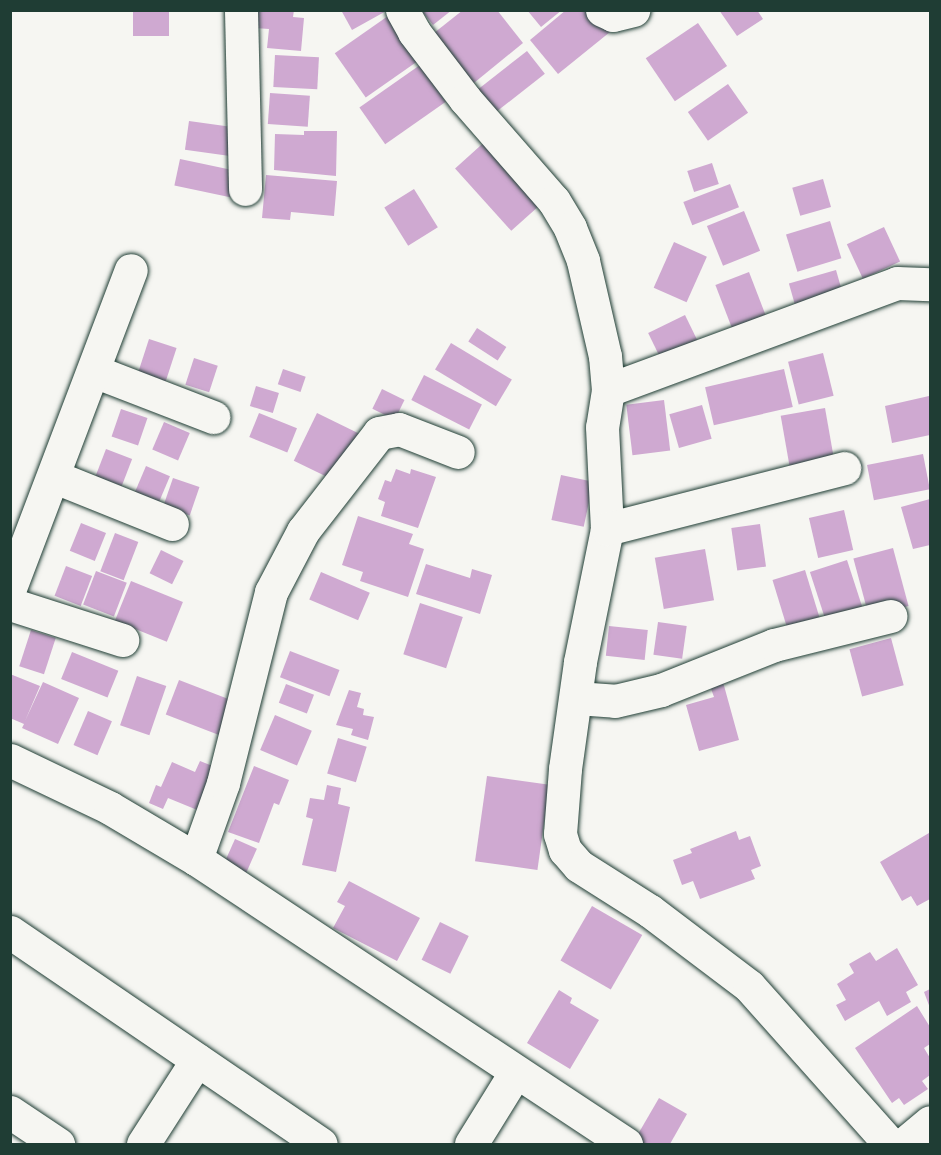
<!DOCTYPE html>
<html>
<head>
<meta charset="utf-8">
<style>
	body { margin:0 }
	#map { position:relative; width:941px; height:1155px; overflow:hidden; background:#f6f6f2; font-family:Sriracha,sans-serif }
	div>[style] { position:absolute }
	.building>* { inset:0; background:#cfa9d1; transform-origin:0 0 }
	.roads { filter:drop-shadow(0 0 2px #1f3d34) drop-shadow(0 0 2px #1f3d34) }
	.street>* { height:33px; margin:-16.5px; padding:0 16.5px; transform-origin:16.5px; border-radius:16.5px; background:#f6f6f2 }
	span { translate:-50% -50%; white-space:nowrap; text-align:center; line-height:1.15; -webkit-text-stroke:4.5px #f6f6f2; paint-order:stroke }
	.frame { position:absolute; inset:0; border:12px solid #1f3d34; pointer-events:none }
</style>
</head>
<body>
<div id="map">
	<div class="building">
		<div style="left:133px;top:10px;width:36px;height:26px"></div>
		<div style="clip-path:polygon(257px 10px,294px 10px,293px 17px,304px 18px,301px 51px,267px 48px,269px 29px,255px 28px)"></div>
		<div style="clip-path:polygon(341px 10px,388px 10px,352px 30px)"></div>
		<div style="clip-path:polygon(421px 10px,452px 10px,433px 25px)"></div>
		<div style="clip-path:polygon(463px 10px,497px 10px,523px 43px,469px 87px,429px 37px)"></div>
		<div style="clip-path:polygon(527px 10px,562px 10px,541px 27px)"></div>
		<div style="clip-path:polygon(566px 10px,593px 10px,610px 32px,558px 74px,530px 40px)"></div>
		<div style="clip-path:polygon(719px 10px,757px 10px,763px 19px,737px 36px)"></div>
		<div style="left:388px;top:16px;width:54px;height:65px;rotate:55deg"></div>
		<div style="left:698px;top:23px;width:52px;height:63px;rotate:56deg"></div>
		<div style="left:527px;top:51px;width:29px;height:64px;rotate:52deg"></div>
		<div style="left:275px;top:55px;width:44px;height:32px;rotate:3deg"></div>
		<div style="left:420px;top:65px;width:45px;height:74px;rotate:55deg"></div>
		<div style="left:728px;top:84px;width:35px;height:49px;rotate:55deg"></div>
		<div style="left:270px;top:93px;width:40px;height:31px;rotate:4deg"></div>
		<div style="left:189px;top:121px;width:49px;height:29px;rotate:8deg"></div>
		<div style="clip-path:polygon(304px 131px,337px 131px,336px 176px,274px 170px,275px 134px,304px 135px)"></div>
		<div style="left:490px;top:137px;width:84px;height:47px;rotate:48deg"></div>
		<div style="left:180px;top:159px;width:57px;height:27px;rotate:12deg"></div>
		<div style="left:712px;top:163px;width:22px;height:26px;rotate:72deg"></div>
		<div style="clip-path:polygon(266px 175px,337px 181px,334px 216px,291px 212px,290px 220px,262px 218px)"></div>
		<div style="left:823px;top:179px;width:29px;height:32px;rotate:74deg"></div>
		<div style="left:730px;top:184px;width:25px;height:50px;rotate:69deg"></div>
		<div style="left:414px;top:189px;width:45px;height:35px;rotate:58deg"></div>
		<div style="left:744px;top:211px;width:43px;height:40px;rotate:68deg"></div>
		<div style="left:830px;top:221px;width:39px;height:46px;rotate:73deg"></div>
		<div style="left:884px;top:227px;width:38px;height:41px;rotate:65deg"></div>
		<div style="left:674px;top:242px;width:36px;height:50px;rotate:24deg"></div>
		<div style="left:836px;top:270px;width:29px;height:49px;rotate:74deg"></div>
		<div style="left:749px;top:272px;width:48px;height:36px;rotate:69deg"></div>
		<div style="left:685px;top:315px;width:34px;height:41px;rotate:64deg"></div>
		<div style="left:477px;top:328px;width:35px;height:16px;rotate:33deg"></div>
		<div style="left:149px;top:339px;width:29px;height:43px;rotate:18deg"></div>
		<div style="left:451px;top:343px;width:71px;height:31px;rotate:31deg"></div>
		<div style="left:823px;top:353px;width:44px;height:36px;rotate:76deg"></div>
		<div style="left:194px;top:358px;width:25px;height:28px;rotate:18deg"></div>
		<div style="left:283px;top:369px;width:24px;height:16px;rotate:19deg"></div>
		<div style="left:784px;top:369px;width:39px;height:81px;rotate:77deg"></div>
		<div style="left:424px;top:375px;width:65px;height:28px;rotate:27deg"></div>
		<div style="left:256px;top:386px;width:24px;height:21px;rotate:17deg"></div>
		<div style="left:382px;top:389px;width:25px;height:22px;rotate:26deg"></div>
		<div style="clip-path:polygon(929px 396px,930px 435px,892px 443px,885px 406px)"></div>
		<div style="left:664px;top:400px;width:51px;height:38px;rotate:83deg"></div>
		<div style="left:702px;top:405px;width:35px;height:34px;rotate:74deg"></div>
		<div style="left:825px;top:408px;width:51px;height:45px;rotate:80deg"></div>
		<div style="left:121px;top:409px;width:28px;height:29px;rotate:19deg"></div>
		<div style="left:259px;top:413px;width:41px;height:26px;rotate:22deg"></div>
		<div style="left:317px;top:413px;width:50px;height:53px;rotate:26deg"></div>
		<div style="left:164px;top:422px;width:28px;height:30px;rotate:23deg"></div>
		<div style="left:106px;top:449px;width:28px;height:29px;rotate:21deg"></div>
		<div style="left:923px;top:454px;width:36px;height:57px;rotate:79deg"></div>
		<div style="left:146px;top:466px;width:26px;height:31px;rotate:23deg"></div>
		<div style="clip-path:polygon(396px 469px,410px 474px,411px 469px,436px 477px,418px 528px,381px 516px,385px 502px,378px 499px,385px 480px,391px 482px)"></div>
		<div style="left:561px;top:475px;width:33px;height:46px;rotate:12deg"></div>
		<div style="left:173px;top:478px;width:28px;height:30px;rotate:19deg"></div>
		<div style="clip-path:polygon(930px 499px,930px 545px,913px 549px,901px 507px)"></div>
		<div style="left:844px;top:510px;width:41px;height:36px;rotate:77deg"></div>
		<div style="clip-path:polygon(358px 516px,413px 534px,409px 544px,424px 549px,408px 597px,360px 581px,363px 572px,342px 565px)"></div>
		<div style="left:81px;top:523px;width:27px;height:30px;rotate:22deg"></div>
		<div style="left:760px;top:524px;width:43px;height:29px;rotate:82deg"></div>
		<div style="left:115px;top:533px;width:25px;height:41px;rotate:21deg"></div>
		<div style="left:893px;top:548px;width:60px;height:41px;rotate:75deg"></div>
		<div style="left:705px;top:549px;width:52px;height:51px;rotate:80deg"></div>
		<div style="left:161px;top:550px;width:25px;height:26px;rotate:26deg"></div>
		<div style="left:847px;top:560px;width:55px;height:39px;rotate:72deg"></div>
		<div style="clip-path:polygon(426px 564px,470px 578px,472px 569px,492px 575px,480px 614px,416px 594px)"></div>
		<div style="left:66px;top:566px;width:28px;height:32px;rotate:21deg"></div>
		<div style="left:805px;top:570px;width:52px;height:34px;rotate:73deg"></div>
		<div style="left:96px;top:571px;width:33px;height:36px;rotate:21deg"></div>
		<div style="left:321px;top:572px;width:53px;height:30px;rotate:23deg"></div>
		<div style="left:131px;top:581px;width:56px;height:43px;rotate:22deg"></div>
		<div style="left:420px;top:603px;width:45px;height:54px;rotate:18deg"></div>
		<div style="left:658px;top:622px;width:29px;height:33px;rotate:8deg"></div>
		<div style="left:609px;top:626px;width:39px;height:30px;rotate:6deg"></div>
		<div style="left:31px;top:630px;width:26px;height:38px;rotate:18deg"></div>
		<div style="left:891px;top:638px;width:49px;height:43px;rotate:75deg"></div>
		<div style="left:290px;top:651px;width:53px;height:28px;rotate:21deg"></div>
		<div style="left:72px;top:652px;width:50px;height:29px;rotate:22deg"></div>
		<div style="clip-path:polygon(10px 674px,40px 686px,25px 721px,43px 682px,79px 698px,58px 744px,22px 728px,24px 724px,10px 718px)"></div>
		<div style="left:137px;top:676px;width:31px;height:52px;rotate:19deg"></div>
		<div style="left:179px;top:680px;width:57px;height:37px;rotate:21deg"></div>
		<div style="clip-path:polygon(723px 682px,739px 740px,699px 751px,686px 705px,714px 697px,710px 686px)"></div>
		<div style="left:286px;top:684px;width:30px;height:20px;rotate:21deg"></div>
		<div style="clip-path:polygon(349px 690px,361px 693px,357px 707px,364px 709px,363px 715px,374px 717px,368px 740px,351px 735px,353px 729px,336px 725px)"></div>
		<div style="left:88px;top:711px;width:26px;height:37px;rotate:23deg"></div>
		<div style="left:275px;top:715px;width:40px;height:38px;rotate:23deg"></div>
		<div style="left:338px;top:738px;width:30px;height:37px;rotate:17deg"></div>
		<div style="clip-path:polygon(200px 761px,220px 769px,207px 814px,168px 798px,163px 809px,149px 803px,156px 785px,161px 787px,172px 762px,195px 772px)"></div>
		<div style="clip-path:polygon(254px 766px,289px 780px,279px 805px,274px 803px,259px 843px,228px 832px)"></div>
		<div style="left:487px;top:776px;width:63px;height:86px;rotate:8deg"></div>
		<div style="clip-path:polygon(327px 785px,341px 788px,338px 804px,350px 807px,336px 872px,302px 865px,313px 819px,306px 817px,310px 798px,324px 800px)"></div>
		<div style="clip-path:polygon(736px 831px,739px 840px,750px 836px,761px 866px,751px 870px,755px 879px,700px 899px,693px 881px,682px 885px,673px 860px,692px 853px,690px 849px)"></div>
		<div style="clip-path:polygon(929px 833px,930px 899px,917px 906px,911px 896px,902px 901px,880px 862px)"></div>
		<div style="left:235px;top:839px;width:24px;height:32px;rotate:24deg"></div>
		<div style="clip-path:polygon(349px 881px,420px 918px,397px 961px,333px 928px,345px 906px,337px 902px)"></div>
		<div style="left:592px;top:906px;width:58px;height:63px;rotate:30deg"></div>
		<div style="left:440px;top:922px;width:32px;height:42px;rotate:26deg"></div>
		<div style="clip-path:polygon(897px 948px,918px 985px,906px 992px,911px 1002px,887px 1016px,879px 1001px,845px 1021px,836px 1005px,846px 1000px,837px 984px,854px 973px,849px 964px,870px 952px,876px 961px)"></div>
		<div style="clip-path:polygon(930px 989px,930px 1008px,924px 992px)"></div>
		<div style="clip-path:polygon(559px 990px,572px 998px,570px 1003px,599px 1020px,570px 1069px,527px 1043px)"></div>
		<div style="clip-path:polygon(917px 1006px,930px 1027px,930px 1044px,924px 1048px,930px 1058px,930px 1075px,922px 1081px,928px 1089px,904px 1105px,899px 1098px,892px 1103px,855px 1048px)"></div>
		<div style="clip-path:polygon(659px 1098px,687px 1114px,670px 1144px,641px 1144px,634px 1141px)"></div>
	</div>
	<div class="roads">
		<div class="street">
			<div style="left:241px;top:10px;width:179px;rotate:88.7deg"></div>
			<div style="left:402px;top:10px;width:25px;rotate:61deg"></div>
			<div style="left:414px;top:32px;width:84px;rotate:52.7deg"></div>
			<div style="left:465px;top:99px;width:135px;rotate:48.9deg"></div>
			<div style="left:554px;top:201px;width:31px;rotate:59deg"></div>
			<div style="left:570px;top:228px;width:35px;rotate:68deg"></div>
			<div style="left:583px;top:261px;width:98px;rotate:77deg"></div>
			<div style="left:605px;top:356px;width:34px;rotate:85deg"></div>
			<div style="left:608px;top:390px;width:37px;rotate:99deg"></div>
			<div style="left:602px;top:427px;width:102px;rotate:87.2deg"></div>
			<div style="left:607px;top:529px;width:136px;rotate:101.5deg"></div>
			<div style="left:580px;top:662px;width:108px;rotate:98deg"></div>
			<div style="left:565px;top:769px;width:65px;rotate:94.4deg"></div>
			<div style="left:560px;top:834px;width:17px;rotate:73deg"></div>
			<div style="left:565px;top:850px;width:21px;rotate:49deg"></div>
			<div style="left:579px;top:866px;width:84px;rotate:32.4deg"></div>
			<div style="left:650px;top:911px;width:124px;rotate:37.1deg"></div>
			<div style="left:749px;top:986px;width:212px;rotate:48.3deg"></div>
			<div style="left:602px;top:10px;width:12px;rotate:24deg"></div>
			<div style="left:613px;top:15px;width:21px;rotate:-14deg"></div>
			<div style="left:94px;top:371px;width:128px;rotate:21.1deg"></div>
			<div style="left:608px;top:390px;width:308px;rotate:-20.3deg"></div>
			<div style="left:897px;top:283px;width:33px;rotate:2deg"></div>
			<div style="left:55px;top:477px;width:126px;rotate:21.9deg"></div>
			<div style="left:607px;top:529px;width:245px;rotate:-14.4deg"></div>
			<div style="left:10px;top:588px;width:340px;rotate:-69.2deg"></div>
			<div style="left:10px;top:604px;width:118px;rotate:17.8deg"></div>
			<div style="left:576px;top:698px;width:39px;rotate:4deg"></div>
			<div style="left:615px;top:701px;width:47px;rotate:-13.4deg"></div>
			<div style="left:661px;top:690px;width:122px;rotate:-21.7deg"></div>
			<div style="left:774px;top:645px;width:120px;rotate:-14deg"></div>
			<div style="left:10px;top:760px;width:111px;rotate:25.6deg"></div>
			<div style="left:110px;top:808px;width:100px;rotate:30.7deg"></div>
			<div style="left:196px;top:859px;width:516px;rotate:33.54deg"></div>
			<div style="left:196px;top:859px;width:81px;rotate:-70.4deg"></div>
			<div style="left:223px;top:783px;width:197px;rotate:-75.9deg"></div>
			<div style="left:271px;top:592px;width:69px;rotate:-62.3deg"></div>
			<div style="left:303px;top:531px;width:124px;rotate:-52.2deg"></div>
			<div style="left:379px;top:433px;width:20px;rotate:-11deg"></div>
			<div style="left:399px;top:429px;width:63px;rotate:21.3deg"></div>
			<div style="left:10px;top:932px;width:376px;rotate:34.3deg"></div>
			<div style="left:10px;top:1112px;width:58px;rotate:33.7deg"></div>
			<div style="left:143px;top:1144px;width:100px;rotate:-57.3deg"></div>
			<div style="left:471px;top:1144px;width:84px;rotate:-58.2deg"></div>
			<div style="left:904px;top:1144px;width:34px;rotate:-40deg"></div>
		</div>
	</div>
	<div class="frame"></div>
</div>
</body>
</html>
